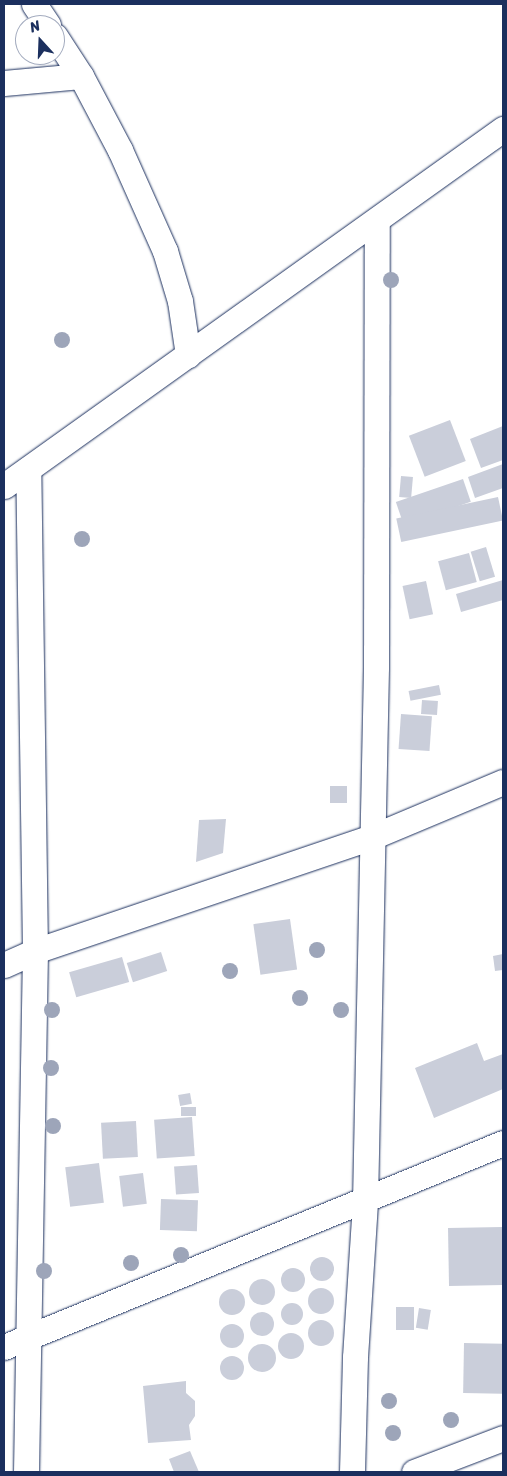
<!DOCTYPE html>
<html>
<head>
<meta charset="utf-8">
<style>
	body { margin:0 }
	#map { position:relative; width:507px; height:1476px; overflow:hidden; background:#fff; font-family:Sriracha,sans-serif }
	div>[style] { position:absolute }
	.building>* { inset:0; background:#caceda; transform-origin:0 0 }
	.round { border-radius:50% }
	.roads { filter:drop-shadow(0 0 1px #1b2f5e) drop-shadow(0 0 1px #1b2f5e) }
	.minor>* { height:25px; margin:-12.5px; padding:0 12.5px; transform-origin:12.5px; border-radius:12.5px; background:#fff }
	.trees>* { width:16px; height:16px; margin:-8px; border-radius:50%; background:#9da5b9 }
	span { translate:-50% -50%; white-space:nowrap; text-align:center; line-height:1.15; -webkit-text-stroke:5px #fff; paint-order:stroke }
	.frame { position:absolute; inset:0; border:5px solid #1b2f5e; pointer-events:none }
	.north { position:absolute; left:15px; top:15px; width:50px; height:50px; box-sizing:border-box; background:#fff; border:1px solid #a4acbf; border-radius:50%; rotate:340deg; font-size:14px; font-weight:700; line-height:20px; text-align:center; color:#1b2f5e }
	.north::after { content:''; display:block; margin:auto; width:18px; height:22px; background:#1b2f5e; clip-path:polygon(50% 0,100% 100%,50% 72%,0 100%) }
</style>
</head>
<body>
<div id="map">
	<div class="building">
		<div style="left:450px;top:420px;width:44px;height:44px;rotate:69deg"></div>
		<div style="clip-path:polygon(503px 426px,503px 460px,481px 468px,470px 439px)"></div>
		<div style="clip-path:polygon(503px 464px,503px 488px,475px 498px,468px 477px)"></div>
		<div style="left:401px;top:476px;width:12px;height:21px;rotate:5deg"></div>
		<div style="left:463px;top:479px;width:24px;height:71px;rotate:71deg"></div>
		<div style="left:498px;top:497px;width:24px;height:104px;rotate:78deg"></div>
		<div style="left:486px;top:547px;width:31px;height:16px;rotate:73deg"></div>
		<div style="left:469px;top:553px;width:30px;height:32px;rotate:75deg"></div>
		<div style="clip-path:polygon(503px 580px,503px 600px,461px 612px,456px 594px)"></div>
		<div style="left:426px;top:581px;width:34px;height:24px;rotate:78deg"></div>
		<div style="left:439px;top:685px;width:10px;height:31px;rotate:79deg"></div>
		<div style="left:422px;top:700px;width:16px;height:14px;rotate:4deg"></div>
		<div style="left:401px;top:714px;width:31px;height:35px;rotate:4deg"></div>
		<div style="left:330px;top:786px;width:17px;height:17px"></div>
		<div style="clip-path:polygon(226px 819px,223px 853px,196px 862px,199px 820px)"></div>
		<div style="left:290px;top:919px;width:51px;height:37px;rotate:82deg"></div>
		<div style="left:161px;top:952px;width:20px;height:36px;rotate:72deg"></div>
		<div style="clip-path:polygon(503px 954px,503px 970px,495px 971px,493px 956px)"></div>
		<div style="left:122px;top:957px;width:26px;height:55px;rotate:74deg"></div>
		<div style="clip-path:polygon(477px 1043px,484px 1061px,503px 1054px,503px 1089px,434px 1118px,415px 1068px)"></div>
		<div style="left:190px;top:1093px;width:11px;height:12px;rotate:80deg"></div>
		<div style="left:181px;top:1107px;width:15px;height:9px"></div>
		<div style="left:192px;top:1117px;width:39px;height:38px;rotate:86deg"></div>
		<div style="left:136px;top:1121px;width:36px;height:35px;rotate:87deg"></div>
		<div style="left:99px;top:1163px;width:40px;height:34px;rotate:83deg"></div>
		<div style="left:197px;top:1165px;width:28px;height:23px;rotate:86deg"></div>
		<div style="left:143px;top:1173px;width:31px;height:24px;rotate:83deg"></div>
		<div style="left:161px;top:1199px;width:37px;height:31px;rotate:2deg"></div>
		<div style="left:502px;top:1227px;width:58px;height:54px;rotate:89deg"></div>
		<div class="round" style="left:310px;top:1257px;width:24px;height:24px"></div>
		<div class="round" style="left:281px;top:1268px;width:24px;height:24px"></div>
		<div class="round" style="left:249px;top:1279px;width:26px;height:26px"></div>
		<div class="round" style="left:308px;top:1288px;width:26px;height:26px"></div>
		<div class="round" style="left:219px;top:1289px;width:26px;height:26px"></div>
		<div class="round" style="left:281px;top:1303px;width:22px;height:22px"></div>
		<div style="left:396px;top:1307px;width:18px;height:23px"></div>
		<div style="left:419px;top:1308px;width:12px;height:20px;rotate:9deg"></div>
		<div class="round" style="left:250px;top:1312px;width:24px;height:24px"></div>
		<div class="round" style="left:308px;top:1320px;width:26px;height:26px"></div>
		<div class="round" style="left:220px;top:1324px;width:24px;height:24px"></div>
		<div class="round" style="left:278px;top:1333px;width:26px;height:26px"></div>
		<div style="left:464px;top:1343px;width:39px;height:50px;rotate:1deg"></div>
		<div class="round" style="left:248px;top:1344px;width:28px;height:28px"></div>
		<div class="round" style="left:220px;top:1356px;width:24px;height:24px"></div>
		<div style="clip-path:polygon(186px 1381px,186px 1393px,195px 1401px,195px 1416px,189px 1425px,191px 1440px,148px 1443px,143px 1386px)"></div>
		<div style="clip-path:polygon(190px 1451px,199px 1472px,174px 1472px,169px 1459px)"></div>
	</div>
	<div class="roads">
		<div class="minor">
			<div style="left:34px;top:4px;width:25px;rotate:56deg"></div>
			<div style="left:55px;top:36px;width:48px;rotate:57deg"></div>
			<div style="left:81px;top:76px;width:84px;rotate:62.2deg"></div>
			<div style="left:120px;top:150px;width:111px;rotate:66deg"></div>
			<div style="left:165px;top:251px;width:52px;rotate:73.3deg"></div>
			<div style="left:180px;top:301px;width:55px;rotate:81.6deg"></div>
			<div style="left:4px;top:83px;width:77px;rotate:-5.2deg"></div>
			<div style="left:4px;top:486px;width:614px;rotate:-35.58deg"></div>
			<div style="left:4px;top:965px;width:34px;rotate:-24deg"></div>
			<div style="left:35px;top:951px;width:356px;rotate:-18.7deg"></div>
			<div style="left:372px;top:837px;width:142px;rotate:-22.8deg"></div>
			<div style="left:4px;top:1347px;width:539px;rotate:-22.24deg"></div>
			<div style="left:26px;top:1472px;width:521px;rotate:-89.01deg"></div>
			<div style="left:35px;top:951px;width:482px;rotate:-90.8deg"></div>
			<div style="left:352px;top:1472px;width:115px;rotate:-88.5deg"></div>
			<div style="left:355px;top:1357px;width:155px;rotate:-86.3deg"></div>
			<div style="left:365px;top:1202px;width:535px;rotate:-88.82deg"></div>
			<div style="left:376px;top:667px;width:446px;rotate:-89.9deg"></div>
			<div style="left:414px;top:1472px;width:95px;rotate:-20.9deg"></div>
		</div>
	</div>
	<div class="trees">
		<div style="left:391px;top:280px"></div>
		<div style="left:62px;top:340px"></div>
		<div style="left:82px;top:539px"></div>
		<div style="left:317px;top:950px"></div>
		<div style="left:230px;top:971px"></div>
		<div style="left:300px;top:998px"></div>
		<div style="left:52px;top:1010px"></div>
		<div style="left:341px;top:1010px"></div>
		<div style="left:51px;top:1068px"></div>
		<div style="left:53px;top:1126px"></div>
		<div style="left:181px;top:1255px"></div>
		<div style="left:131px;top:1263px"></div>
		<div style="left:44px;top:1271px"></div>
		<div style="left:389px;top:1401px"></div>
		<div style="left:451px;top:1420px"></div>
		<div style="left:393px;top:1433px"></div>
	</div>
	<div class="frame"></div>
	<div class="north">N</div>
</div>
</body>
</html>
